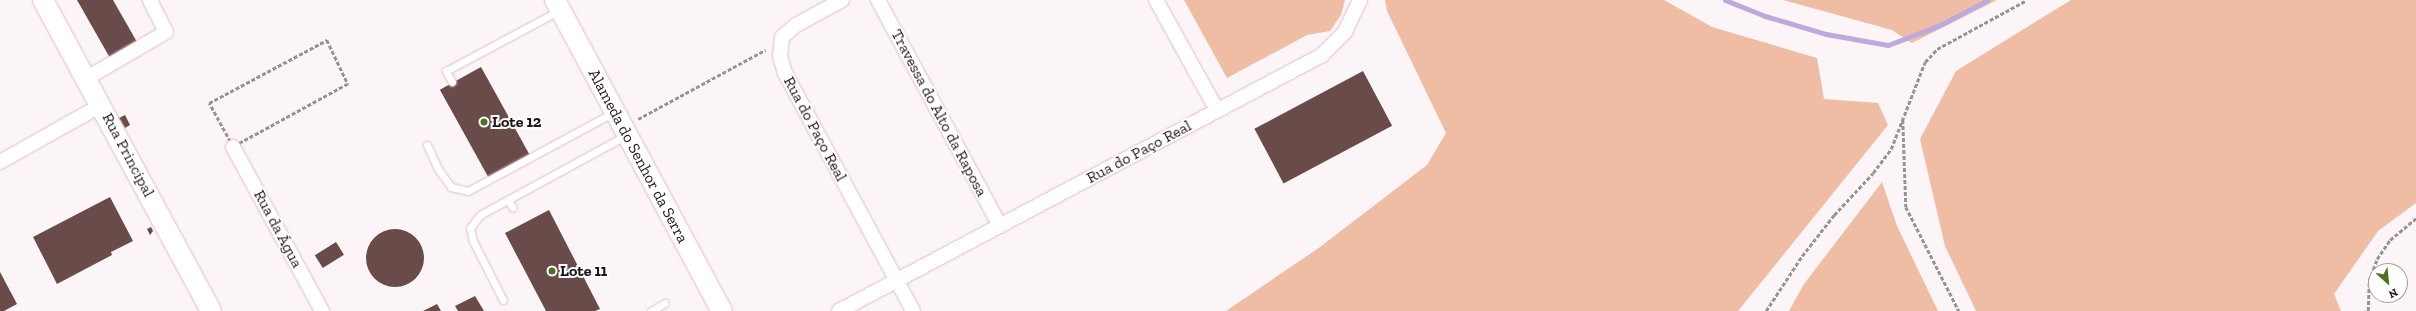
<!DOCTYPE html>
<html>
<head>
<meta charset="utf-8">
<style>
	body { margin:0 }
	#map { position:relative; width:2416px; height:311px; overflow:hidden; background:#fcf5f7; font-family:"Zilla Slab",serif }
	div>[style] { position:absolute }
	.green>* { inset:0; background:#efbda3 }
	.stream>* { height:5px; margin:-2.5px; padding:0 2.5px; transform-origin:2.5px; border-radius:2.5px; background:#bda9dc }
	.building>* { inset:0; background:#694b49; transform-origin:0 0 }
	.round { border-radius:50% }
	.path>* { height:2.5px; margin-top:-1.25px; transform-origin:0; background:repeating-linear-gradient(90deg,#9a9194 0 4px,transparent 0 6px) }
	.roads { filter:drop-shadow(0 0 1px #e0bec9) drop-shadow(0 0 1px #e0bec9) }
	.lane>* { height:7px; margin:-3.5px; padding:0 3.5px; transform-origin:3.5px; border-radius:3.5px; background:#fff }
	.street>* { height:14px; margin:-7px; padding:0 7px; transform-origin:7px; border-radius:7px; background:#fff }
	.secondary>* { height:20px; margin:-10px; padding:0 10px; transform-origin:10px; border-radius:10px; background:#fff }
	.dots>* { width:11px; height:11px; translate:-50% -50%; box-sizing:border-box; border:2px solid #fff; border-radius:50% }
	span { translate:-50% -50%; white-space:nowrap; text-align:center; line-height:1.15; -webkit-text-stroke:4px #fff; paint-order:stroke }
	.street-label { font-size:16px; color:#21151a }
	.poi-label { font-size:16px; color:#21151a; font-weight:700 }
	.left { translate:0 -50%; text-align:left }
	.north { position:absolute; left:2368px; top:263px; width:40px; height:40px; box-sizing:border-box; background:#fff; border:1px solid #a6a1a3; border-radius:50%; rotate:153deg; font-size:11px; font-weight:700; line-height:16px; text-align:center; color:#21151a }
	.north::after { content:''; display:block; margin:auto; width:14px; height:18px; background:#527025; clip-path:polygon(50% 0,100% 100%,50% 72%,0 100%) }
</style>
</head>
<body>
<div id="map">
	<div class="green">
		<div style="clip-path:polygon(1184px 0,1345px 0,1341px 15px,1330px 31px,1307px 35px,1227px 78px)"></div>
		<div style="clip-path:polygon(1385px 0,1664px 0,1712px 27px,1817px 58px,1824px 99px,1878px 103px,1888px 125px,1738px 311px,1226px 311px,1320px 247px,1427px 165px,1446px 133px,1387px 11px)"></div>
		<div style="clip-path:polygon(1783px 0,1997px 0,1912px 43px,1892px 30px)"></div>
		<div style="clip-path:polygon(2071px 0,2416px 0,2416px 203px,2378px 231px,2334px 294px,2341px 311px,1976px 311px,1945px 246px,1920px 139px,1956px 71px)"></div>
		<div style="clip-path:polygon(1882px 182px,1897px 226px,1938px 311px,1789px 311px,1804px 284px)"></div>
	</div>
	<div class="stream">
		<div style="left:1725px;top:0;width:43px;rotate:21.8deg"></div>
		<div style="left:1765px;top:16px;width:64px;rotate:16.4deg"></div>
		<div style="left:1826px;top:34px;width:63px;rotate:10.1deg"></div>
		<div style="left:1888px;top:45px;width:53px;rotate:-20.8deg"></div>
		<div style="left:1938px;top:26px;width:56px;rotate:-27.5deg"></div>
	</div>
	<div class="building">
		<div style="clip-path:polygon(77px 0,113px 0,137px 42px,110px 58px)"></div>
		<div style="left:481px;top:67px;width:100px;height:47px;rotate:61deg"></div>
		<div style="left:1363px;top:71px;width:62px;height:123px;rotate:62deg"></div>
		<div style="clip-path:polygon(125px 115px,130px 125px,125px 128px,119px 118px)"></div>
		<div style="clip-path:polygon(110px 197px,133px 241px,111px 252px,112px 255px,57px 284px,33px 237px)"></div>
		<div style="clip-path:polygon(549px 210px,600px 309px,595px 311px,546px 311px,505px 233px)"></div>
		<div style="clip-path:polygon(151px 227px,153px 231px,150px 235px,147px 229px)"></div>
		<div class="round" style="left:366px;top:229px;width:58px;height:58px"></div>
		<div style="left:336px;top:242px;width:15px;height:25px;rotate:58deg"></div>
		<div style="clip-path:polygon(0 272px,17px 304px,4px 311px,0 311px)"></div>
		<div style="clip-path:polygon(475px 296px,484px 311px,458px 311px,455px 306px)"></div>
		<div style="clip-path:polygon(437px 304px,441px 311px,423px 311px)"></div>
	</div>
	<div class="path">
		<div style="left:327px;top:40px;width:49px;rotate:64.5deg"></div>
		<div style="left:348px;top:84px;width:131px;rotate:151.3deg"></div>
		<div style="left:233px;top:147px;width:50px;rotate:-118.6deg"></div>
		<div style="left:209px;top:103px;width:134px;rotate:-28.1deg"></div>
		<div style="left:638px;top:119px;width:145px;rotate:-28.5deg"></div>
		<div style="left:1903px;top:120px;width:87px;rotate:88deg"></div>
		<div style="left:1906px;top:207px;width:117px;rotate:63deg"></div>
		<div style="left:1766px;top:311px;width:66px;rotate:-56.8deg"></div>
		<div style="left:1802px;top:256px;width:52px;rotate:-52deg"></div>
		<div style="left:1834px;top:215px;width:57px;rotate:-47.1deg"></div>
		<div style="left:1873px;top:173px;width:30px;rotate:-53deg"></div>
		<div style="left:1891px;top:149px;width:93px;rotate:-68.7deg"></div>
		<div style="left:1925px;top:62px;width:18px;rotate:-47deg"></div>
		<div style="left:1937px;top:49px;width:102px;rotate:-28.6deg"></div>
		<div style="left:2368px;top:311px;width:30px;rotate:-88deg"></div>
		<div style="left:2369px;top:281px;width:23px;rotate:-70deg"></div>
		<div style="left:2377px;top:259px;width:23px;rotate:-56deg"></div>
		<div style="left:2390px;top:240px;width:34px;rotate:-40deg"></div>
	</div>
	<div class="roads">
		<div class="lane">
			<div style="left:452px;top:82px;width:13px;rotate:-119deg"></div>
			<div style="left:446px;top:71px;width:129px;rotate:-28.2deg"></div>
			<div style="left:427px;top:145px;width:26px;rotate:65deg"></div>
			<div style="left:438px;top:169px;width:22px;rotate:54deg"></div>
			<div style="left:451px;top:187px;width:17px;rotate:13deg"></div>
			<div style="left:468px;top:191px;width:166px;rotate:-28.4deg"></div>
			<div style="left:508px;top:200px;width:9px;rotate:58deg"></div>
			<div style="left:503px;top:300px;width:66px;rotate:-117deg"></div>
			<div style="left:473px;top:241px;width:13px;rotate:-103deg"></div>
			<div style="left:470px;top:228px;width:16px;rotate:-52deg"></div>
			<div style="left:480px;top:215px;width:167px;rotate:-28.6deg"></div>
			<div style="left:651px;top:311px;width:16px;rotate:-30deg"></div>
		</div>
		<div class="street">
			<div style="left:842px;top:0;width:52px;rotate:151.5deg"></div>
			<div style="left:796px;top:25px;width:18px;rotate:139deg"></div>
			<div style="left:782px;top:37px;width:19px;rotate:96deg"></div>
			<div style="left:780px;top:56px;width:18px;rotate:74deg"></div>
			<div style="left:785px;top:73px;width:270px;rotate:61.7deg"></div>
			<div style="left:878px;top:0;width:257px;rotate:61.6deg"></div>
			<div style="left:1156px;top:0;width:126px;rotate:61deg"></div>
			<div style="left:87px;top:78px;width:91px;rotate:-30.2deg"></div>
			<div style="left:166px;top:32px;width:36px;rotate:-117deg"></div>
			<div style="left:233px;top:147px;width:187px;rotate:61.5deg"></div>
			<div style="left:0;top:162px;width:116px;rotate:-29.4deg"></div>
			<div style="left:839px;top:311px;width:547px;rotate:-27.92deg"></div>
			<div style="left:1322px;top:55px;width:33px;rotate:-45deg"></div>
			<div style="left:1345px;top:32px;width:35px;rotate:-65deg"></div>
		</div>
		<div class="secondary">
			<div style="left:43px;top:0;width:353px;rotate:61.6deg"></div>
			<div style="left:555px;top:0;width:353px;rotate:61.8deg"></div>
		</div>
	</div>
	<div class="dots">
		<div style="left:484px;top:122px;background:#527025"></div>
		<div style="left:552px;top:271px;background:#527025"></div>
	</div>
	<div class="street-label">
		<span style="left:939px;top:113px;rotate:62deg">Travessa do Alto da Raposa</span>
		<span style="left:815px;top:129px;rotate:62deg">Rua do Paço Real</span>
		<span style="left:1139px;top:152px;rotate:-28deg">Rua do Paço Real</span>
		<span style="left:128px;top:155px;rotate:62deg">Rua Principal</span>
		<span style="left:638px;top:156px;rotate:62deg">Alameda do Senhor da Serra</span>
		<span style="left:278px;top:229px;rotate:62deg">Rua da Água</span>
	</div>
	<div class="poi-label">
		<span class="left" style="left:492px;top:122px">Lote 12</span>
		<span class="left" style="left:560px;top:271px">Lote 11</span>
	</div>
	<div class="north">N</div>
</div>
</body>
</html>
